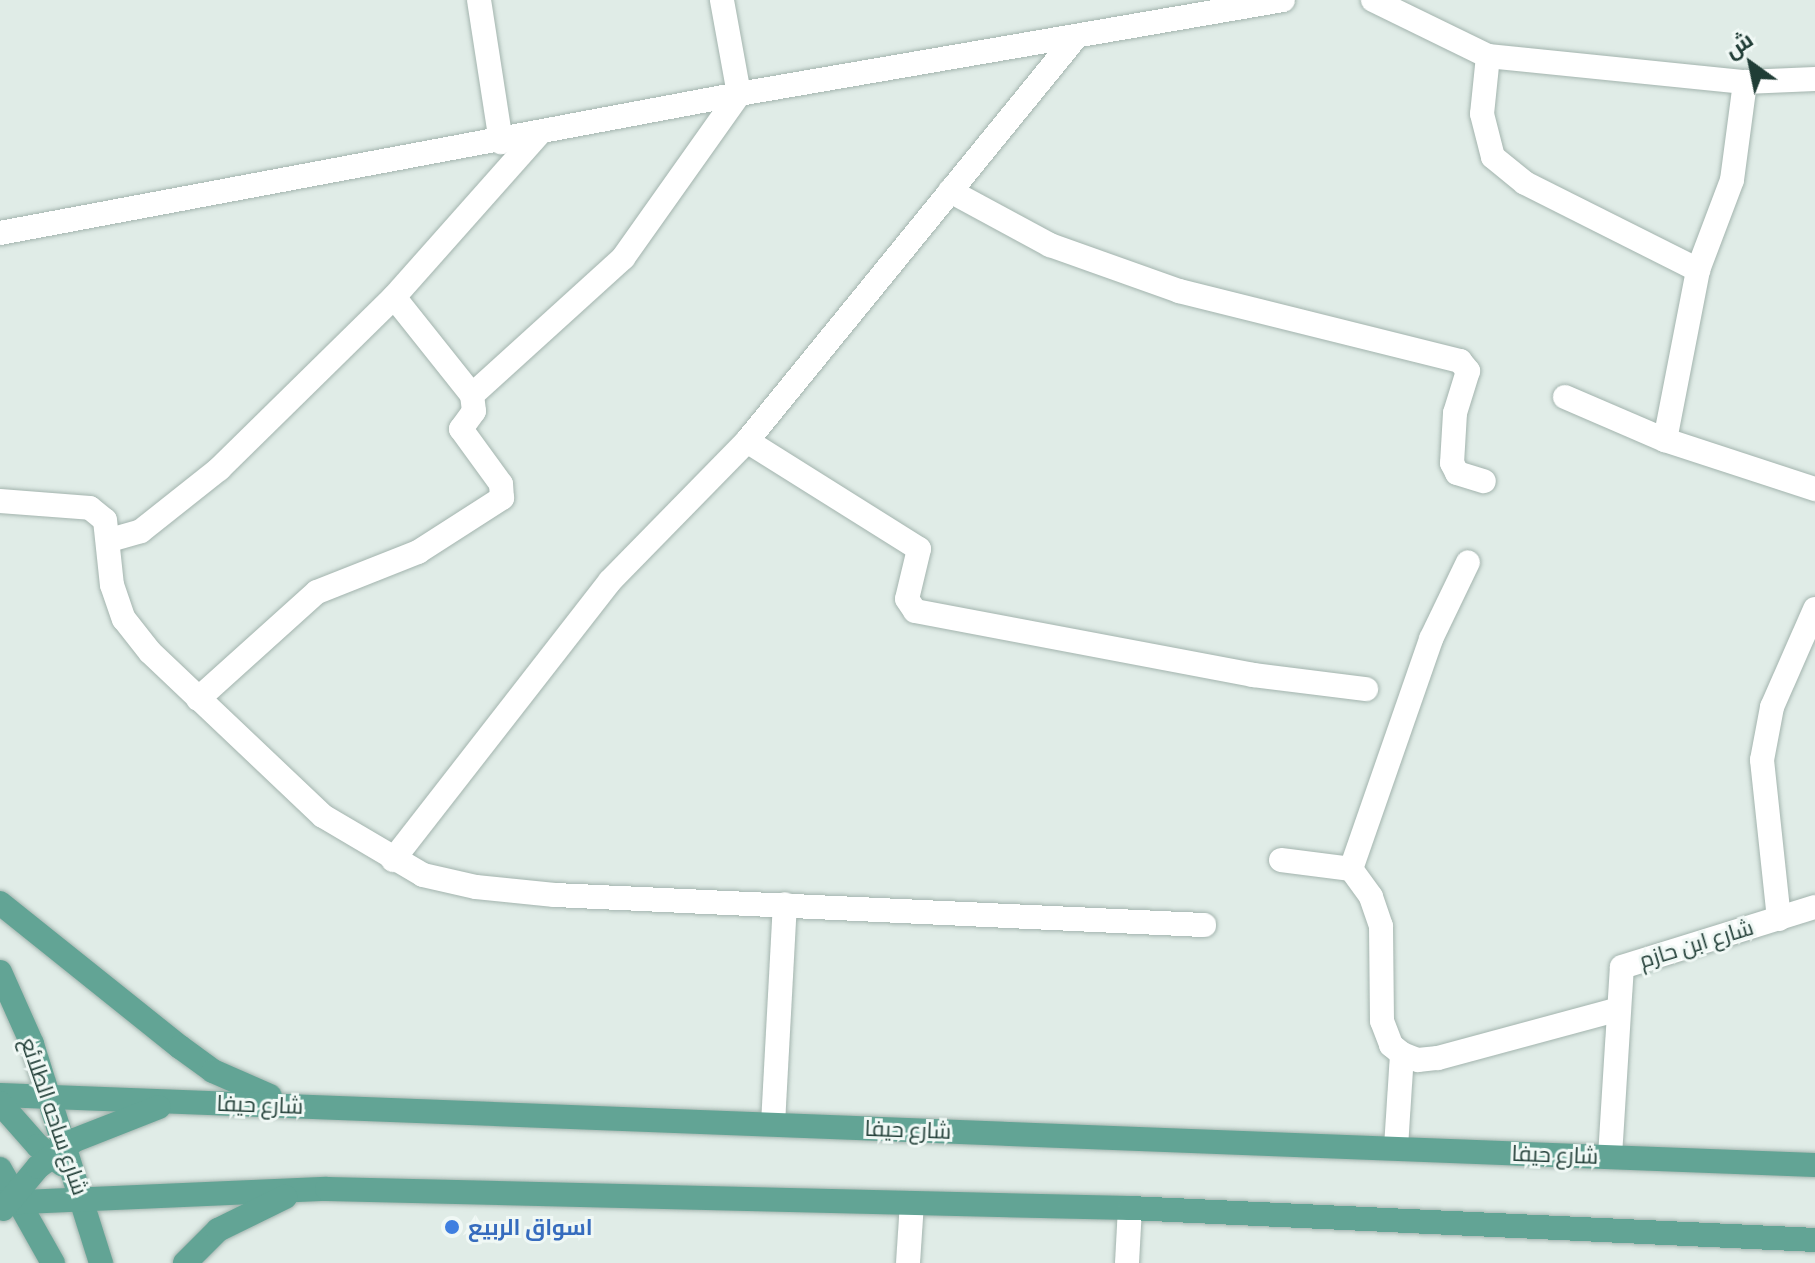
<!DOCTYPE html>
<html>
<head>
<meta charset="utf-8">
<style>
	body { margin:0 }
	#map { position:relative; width:1815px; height:1263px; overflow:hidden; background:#e0ece7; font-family:"Exo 2",Cairo,sans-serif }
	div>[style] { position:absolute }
	.roads { filter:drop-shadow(0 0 2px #a3b4ae) drop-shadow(0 0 2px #a3b4ae) }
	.minor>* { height:24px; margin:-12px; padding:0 12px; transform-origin:12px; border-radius:12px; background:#fff }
	.major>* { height:24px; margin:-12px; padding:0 12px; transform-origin:12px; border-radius:12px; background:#62a495 }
	.dots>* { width:22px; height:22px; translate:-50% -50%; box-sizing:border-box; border:4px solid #f0f8f5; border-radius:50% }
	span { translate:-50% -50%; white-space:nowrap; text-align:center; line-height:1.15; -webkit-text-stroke:6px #f0f8f5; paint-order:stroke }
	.street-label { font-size:22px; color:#203d36 }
	.shop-label { font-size:22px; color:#366cbe; font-weight:700 }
	.left { translate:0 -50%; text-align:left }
	.north { position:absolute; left:1711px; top:24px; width:80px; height:80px; -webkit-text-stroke:6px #f0f8f5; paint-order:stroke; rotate:327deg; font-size:22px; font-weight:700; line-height:32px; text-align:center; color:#203d36 }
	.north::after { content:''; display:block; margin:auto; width:28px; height:36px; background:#203d36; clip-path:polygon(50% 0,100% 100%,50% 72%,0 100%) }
</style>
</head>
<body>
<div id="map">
	<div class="roads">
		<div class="minor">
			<div style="left:479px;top:0;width:144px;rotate:81.2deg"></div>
			<div style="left:1373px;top:0;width:128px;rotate:26deg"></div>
			<div style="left:1488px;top:56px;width:258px;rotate:5.8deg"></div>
			<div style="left:1745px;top:82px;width:70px;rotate:-2.5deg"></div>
			<div style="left:1488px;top:56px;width:58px;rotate:95.9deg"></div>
			<div style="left:1482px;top:114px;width:44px;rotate:75.7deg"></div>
			<div style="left:1493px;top:157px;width:41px;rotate:39.1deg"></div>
			<div style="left:1525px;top:183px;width:194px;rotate:26.7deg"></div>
			<div style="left:950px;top:191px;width:114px;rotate:28.4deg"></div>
			<div style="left:1050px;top:245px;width:137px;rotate:19.6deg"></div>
			<div style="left:1179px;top:291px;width:290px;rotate:14deg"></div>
			<div style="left:1460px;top:361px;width:13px;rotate:51deg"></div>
			<div style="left:1468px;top:371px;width:44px;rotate:107.2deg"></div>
			<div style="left:1455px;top:413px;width:50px;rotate:93.4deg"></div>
			<div style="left:1452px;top:463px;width:11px;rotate:63deg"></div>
			<div style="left:1457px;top:473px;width:28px;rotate:17deg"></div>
			<div style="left:0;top:233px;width:752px;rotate:-10.65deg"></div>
			<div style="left:739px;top:94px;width:552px;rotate:-9.8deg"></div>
			<div style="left:472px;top:395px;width:204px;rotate:-42.2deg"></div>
			<div style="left:623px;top:258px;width:201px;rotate:-54.7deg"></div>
			<div style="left:739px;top:94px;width:96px;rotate:-100.3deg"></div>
			<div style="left:1565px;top:397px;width:109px;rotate:23.3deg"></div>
			<div style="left:1665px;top:440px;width:158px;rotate:18.1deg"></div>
			<div style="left:1665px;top:440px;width:173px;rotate:-79deg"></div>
			<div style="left:1698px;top:270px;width:96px;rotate:-69.3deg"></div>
			<div style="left:1732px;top:180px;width:99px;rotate:-82.4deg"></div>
			<div style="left:747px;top:441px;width:203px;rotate:32.1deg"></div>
			<div style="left:919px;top:549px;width:51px;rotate:103.5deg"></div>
			<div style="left:907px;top:599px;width:14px;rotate:56deg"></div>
			<div style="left:915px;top:611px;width:344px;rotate:10.7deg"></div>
			<div style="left:1253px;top:675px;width:114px;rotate:7.1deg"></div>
			<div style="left:0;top:501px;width:90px;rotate:4.4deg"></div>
			<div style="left:90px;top:508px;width:19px;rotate:39deg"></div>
			<div style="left:105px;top:520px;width:65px;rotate:83.9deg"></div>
			<div style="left:112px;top:585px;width:36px;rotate:71deg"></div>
			<div style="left:124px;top:619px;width:42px;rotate:51.8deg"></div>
			<div style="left:150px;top:652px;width:238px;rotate:43.5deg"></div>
			<div style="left:323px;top:816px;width:116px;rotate:30.5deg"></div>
			<div style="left:423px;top:875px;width:54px;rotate:12.8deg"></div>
			<div style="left:476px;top:887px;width:79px;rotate:5.8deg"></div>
			<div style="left:555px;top:895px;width:650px;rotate:2.65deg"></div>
			<div style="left:110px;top:540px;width:32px;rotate:-16deg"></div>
			<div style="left:141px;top:531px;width:100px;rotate:-38.5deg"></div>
			<div style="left:219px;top:469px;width:245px;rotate:-44.5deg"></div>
			<div style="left:394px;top:297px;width:217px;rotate:-48.4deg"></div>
			<div style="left:198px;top:699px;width:160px;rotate:-42deg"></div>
			<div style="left:317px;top:592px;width:109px;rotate:-21.6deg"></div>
			<div style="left:418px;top:552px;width:100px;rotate:-32.7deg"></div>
			<div style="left:502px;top:498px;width:14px;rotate:-94deg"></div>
			<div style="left:501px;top:484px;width:68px;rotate:-126deg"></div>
			<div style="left:461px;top:429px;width:22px;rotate:-54deg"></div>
			<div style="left:474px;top:411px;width:16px;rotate:-97deg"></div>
			<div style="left:472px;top:395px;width:125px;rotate:-128.5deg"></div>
			<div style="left:393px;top:860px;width:353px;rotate:-52.1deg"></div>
			<div style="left:610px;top:581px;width:196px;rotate:-45.6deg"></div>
			<div style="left:747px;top:441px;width:521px;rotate:-50.84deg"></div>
			<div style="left:1281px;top:860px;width:71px;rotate:7.3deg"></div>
			<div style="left:1351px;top:869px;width:34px;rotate:54deg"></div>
			<div style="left:1371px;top:897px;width:31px;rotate:71deg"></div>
			<div style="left:1381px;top:926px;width:95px;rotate:89.4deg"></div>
			<div style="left:1382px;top:1021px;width:26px;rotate:69deg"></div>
			<div style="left:1391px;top:1045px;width:14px;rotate:39deg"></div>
			<div style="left:1402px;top:1054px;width:17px;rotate:21deg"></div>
			<div style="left:1418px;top:1060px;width:20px;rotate:-6deg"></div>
			<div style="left:1438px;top:1058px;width:184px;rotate:-15.1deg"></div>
			<div style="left:1351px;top:869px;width:244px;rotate:-70.8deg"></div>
			<div style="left:1431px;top:639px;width:85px;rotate:-64.3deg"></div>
			<div style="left:1779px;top:919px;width:160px;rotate:-96.1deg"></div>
			<div style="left:1762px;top:760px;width:54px;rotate:-79.3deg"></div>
			<div style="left:1772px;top:707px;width:107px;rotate:-66.3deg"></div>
			<div style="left:773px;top:1124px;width:220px;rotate:-86.9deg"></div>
			<div style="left:1396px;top:1147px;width:93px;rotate:-86.3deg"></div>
			<div style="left:1610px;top:1156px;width:189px;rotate:-86.4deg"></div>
			<div style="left:1622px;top:967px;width:202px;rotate:-17.3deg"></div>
			<div style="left:908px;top:1263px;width:60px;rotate:-86.2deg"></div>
			<div style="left:1127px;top:1263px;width:55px;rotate:-86.9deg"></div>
		</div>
		<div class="major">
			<div style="left:0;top:903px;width:231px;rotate:38.7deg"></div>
			<div style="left:180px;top:1047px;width:41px;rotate:36deg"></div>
			<div style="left:213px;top:1071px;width:62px;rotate:23.7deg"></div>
			<div style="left:0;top:972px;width:79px;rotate:66deg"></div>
			<div style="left:32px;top:1044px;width:230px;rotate:72.5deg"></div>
			<div style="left:0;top:1095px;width:1816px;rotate:2.21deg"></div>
			<div style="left:0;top:1103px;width:57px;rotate:48.5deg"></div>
			<div style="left:38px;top:1146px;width:31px;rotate:37deg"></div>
			<div style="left:0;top:1169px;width:108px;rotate:60.6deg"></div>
			<div style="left:0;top:1203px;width:327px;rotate:-2.5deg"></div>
			<div style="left:327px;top:1189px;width:803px;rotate:1.36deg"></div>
			<div style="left:1130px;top:1208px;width:686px;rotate:2.67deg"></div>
			<div style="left:3px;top:1209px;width:55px;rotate:-50.2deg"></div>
			<div style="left:38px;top:1167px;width:46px;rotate:-36.1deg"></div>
			<div style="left:75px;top:1140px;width:90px;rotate:-21.4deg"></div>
			<div style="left:185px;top:1263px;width:47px;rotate:-45deg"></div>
			<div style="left:218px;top:1230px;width:75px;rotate:-26.2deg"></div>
		</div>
	</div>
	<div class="dots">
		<div style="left:452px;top:1227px;background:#3f7fe0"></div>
	</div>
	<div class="street-label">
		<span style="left:1696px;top:943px;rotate:-17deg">شارع ابن حازم</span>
		<span style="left:260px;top:1104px;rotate:2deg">شارع حيفا</span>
		<span style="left:55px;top:1116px;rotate:71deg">شارع ساحه الطلائع</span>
		<span style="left:908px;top:1129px;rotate:2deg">شارع حيفا</span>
		<span style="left:1555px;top:1154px;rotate:2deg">شارع حيفا</span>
	</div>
	<div class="shop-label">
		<span class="left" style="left:468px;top:1227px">اسواق الربيع</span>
	</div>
	<div class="north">ش</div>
</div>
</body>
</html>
